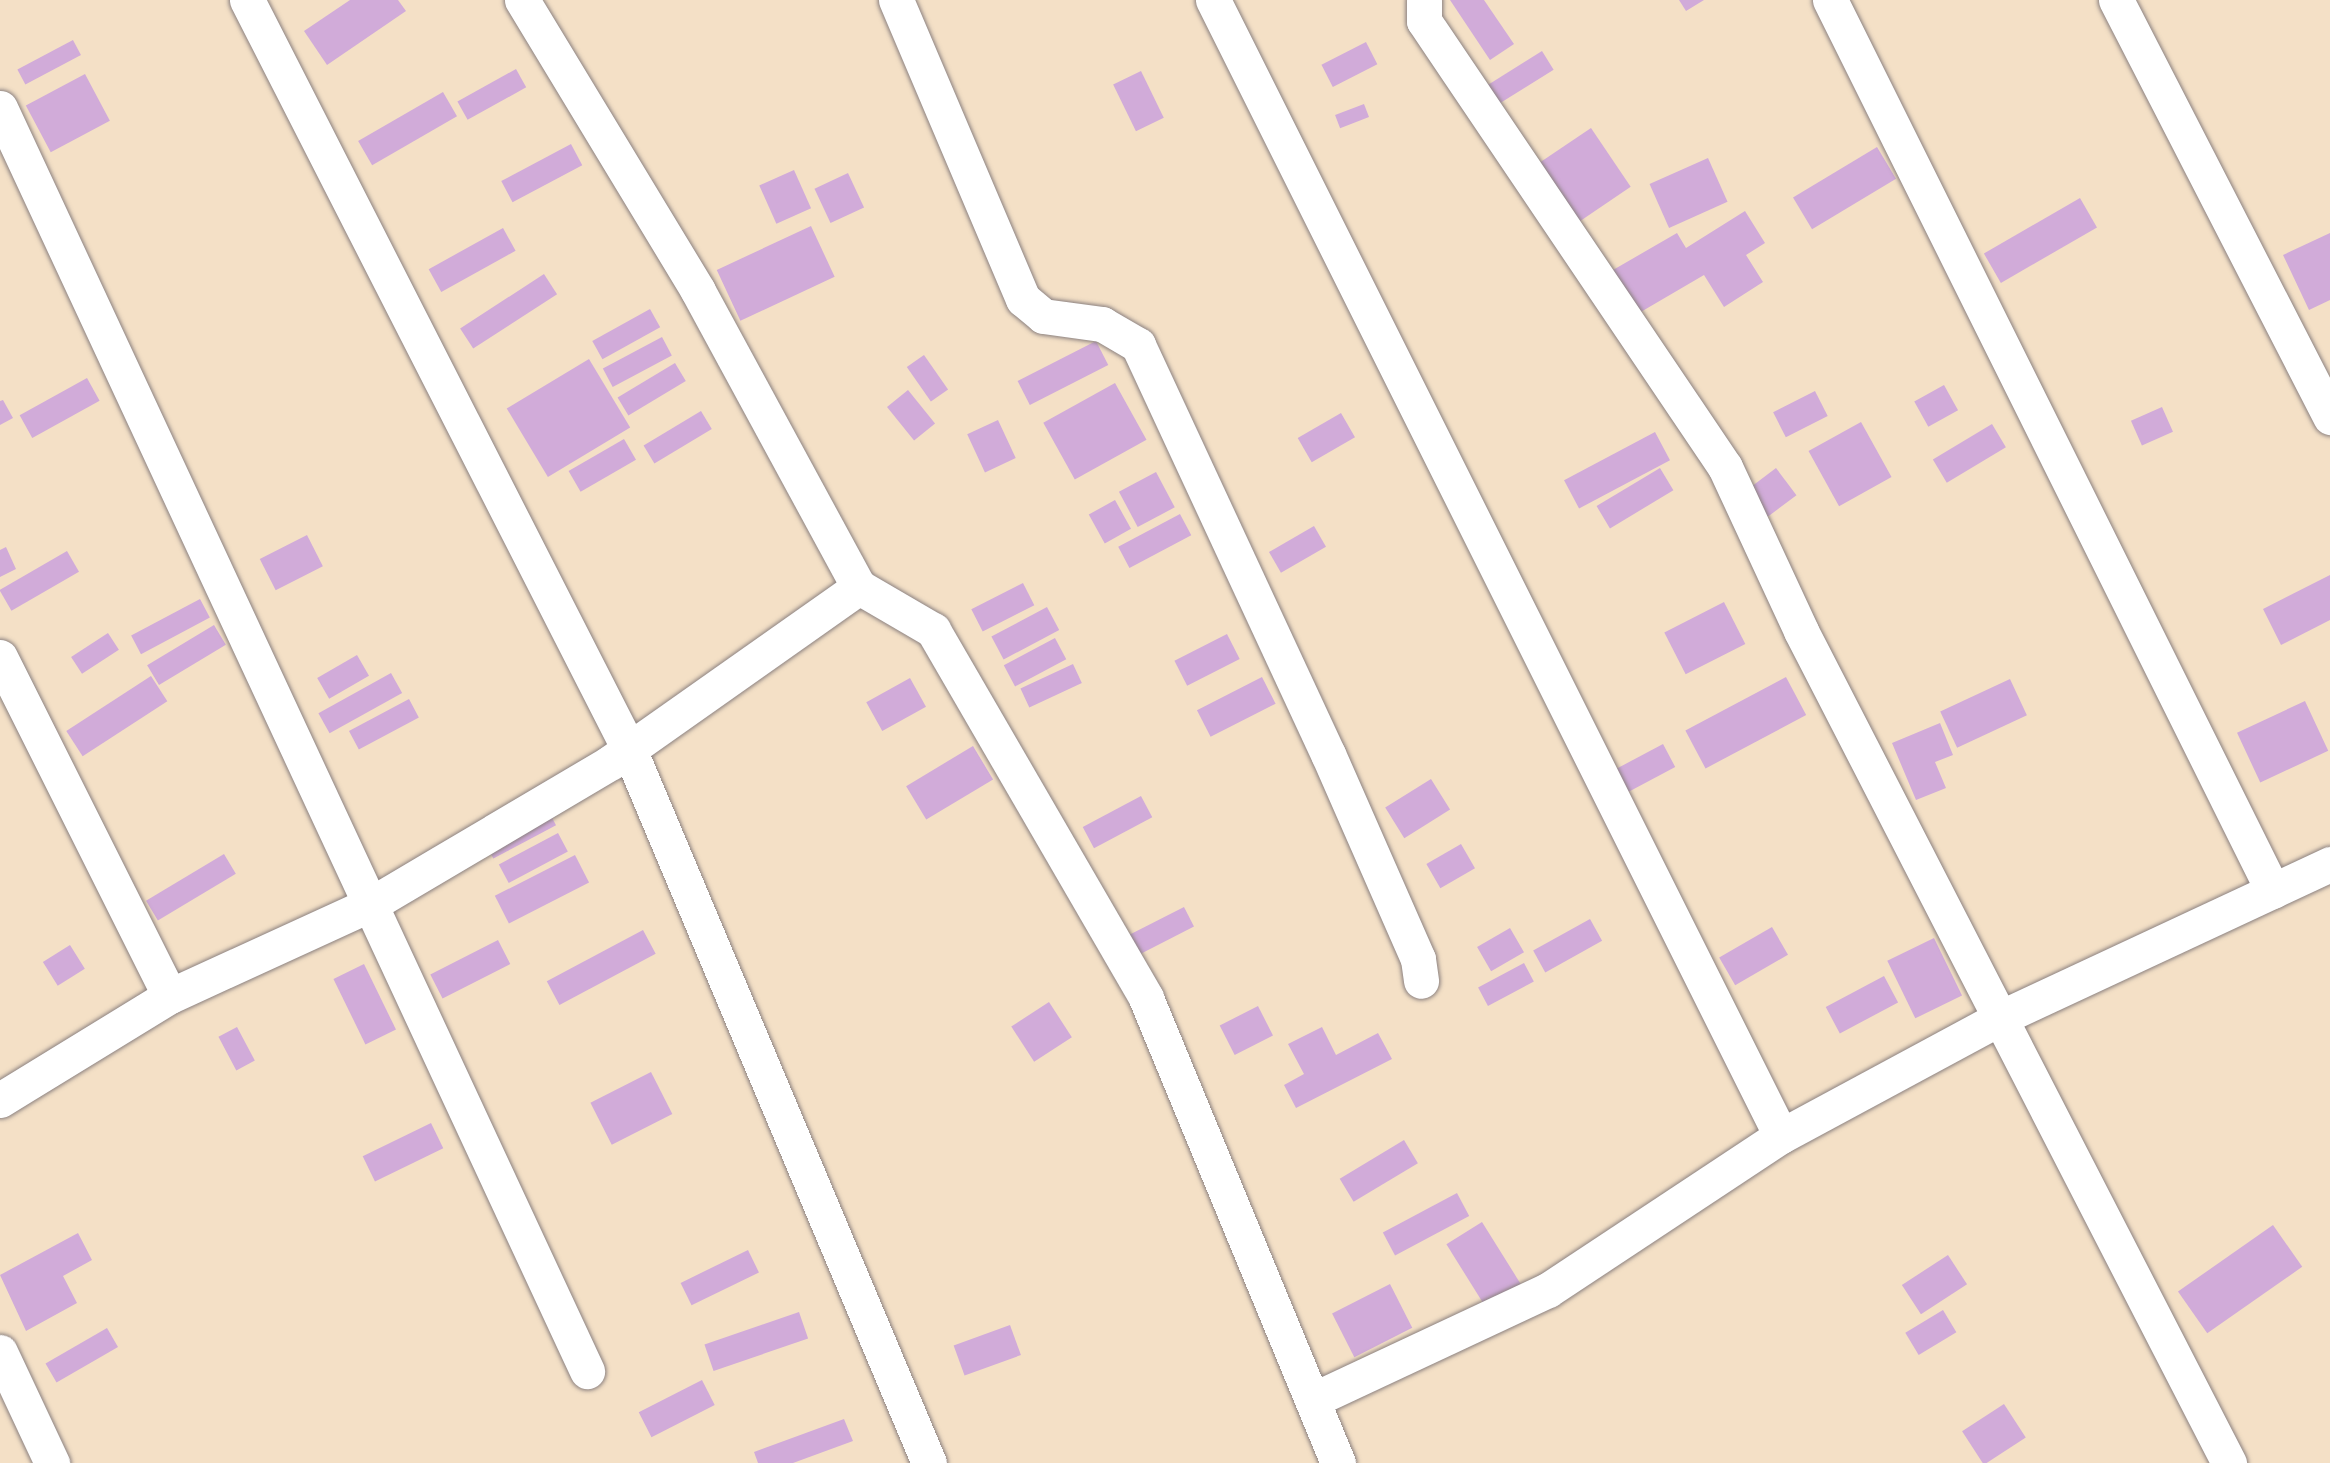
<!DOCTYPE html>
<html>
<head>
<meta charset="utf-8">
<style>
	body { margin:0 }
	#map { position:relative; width:2330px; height:1463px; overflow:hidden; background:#f4e0c6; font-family:"IM FELL DW Pica",serif }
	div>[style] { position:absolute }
	.building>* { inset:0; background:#d1abd9; transform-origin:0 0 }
	.roads { filter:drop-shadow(0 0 2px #8b8180) drop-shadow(0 0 2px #8b8180) }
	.minor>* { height:35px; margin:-17.5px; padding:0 17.5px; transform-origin:17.5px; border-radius:17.5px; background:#fff }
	span { translate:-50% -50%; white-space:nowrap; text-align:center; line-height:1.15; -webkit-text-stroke:10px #fff; paint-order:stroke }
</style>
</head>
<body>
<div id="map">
	<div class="building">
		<div style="clip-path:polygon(350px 0,398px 0,406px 11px,327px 65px,304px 31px)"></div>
		<div style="clip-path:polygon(1450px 0,1484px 0,1514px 44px,1490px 60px)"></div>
		<div style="clip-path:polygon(1679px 0,1704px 0,1686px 11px)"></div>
		<div style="left:73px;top:40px;width:17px;height:63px;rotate:62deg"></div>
		<div style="left:1366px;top:42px;width:25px;height:50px;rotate:63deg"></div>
		<div style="left:1542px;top:51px;width:22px;height:72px;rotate:58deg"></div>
		<div style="left:516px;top:69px;width:21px;height:67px;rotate:61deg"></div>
		<div style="left:1141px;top:71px;width:52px;height:31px;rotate:64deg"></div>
		<div style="left:85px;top:74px;width:53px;height:67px;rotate:62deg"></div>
		<div style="left:443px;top:92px;width:28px;height:98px;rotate:60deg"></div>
		<div style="left:1364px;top:104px;width:14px;height:31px;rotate:69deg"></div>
		<div style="left:1591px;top:128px;width:71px;height:68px;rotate:56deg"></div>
		<div style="left:571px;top:144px;width:24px;height:79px;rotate:62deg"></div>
		<div style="left:1877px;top:147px;width:37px;height:98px;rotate:59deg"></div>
		<div style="left:1708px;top:158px;width:48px;height:64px;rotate:66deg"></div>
		<div style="left:794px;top:170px;width:42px;height:38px;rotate:66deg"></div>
		<div style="left:848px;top:173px;width:38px;height:37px;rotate:65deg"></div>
		<div style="left:2080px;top:198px;width:34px;height:111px;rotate:60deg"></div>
		<div style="clip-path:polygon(1745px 211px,1765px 243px,1746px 255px,1763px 282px,1724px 307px,1704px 275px,1639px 313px,1613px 270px,1677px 233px,1686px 248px)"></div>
		<div style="left:811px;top:226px;width:56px;height:104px;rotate:65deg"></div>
		<div style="left:503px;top:228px;width:26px;height:85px;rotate:61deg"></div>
		<div style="clip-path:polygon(2330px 233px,2330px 300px,2309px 310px,2283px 255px)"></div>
		<div style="left:544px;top:274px;width:24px;height:100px;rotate:57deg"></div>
		<div style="left:650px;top:309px;width:21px;height:66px;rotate:61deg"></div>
		<div style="left:662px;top:337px;width:21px;height:67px;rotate:62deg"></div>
		<div style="left:1096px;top:341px;width:27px;height:88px;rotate:63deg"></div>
		<div style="left:924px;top:355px;width:42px;height:21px;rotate:55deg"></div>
		<div style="left:589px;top:359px;width:80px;height:96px;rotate:59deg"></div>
		<div style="left:675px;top:363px;width:21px;height:67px;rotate:59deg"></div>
		<div style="left:87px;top:378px;width:26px;height:77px;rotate:61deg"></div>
		<div style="left:1115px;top:383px;width:65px;height:82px;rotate:61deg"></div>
		<div style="left:1944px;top:385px;width:29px;height:34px;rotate:61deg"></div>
		<div style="left:908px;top:390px;width:43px;height:27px;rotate:51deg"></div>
		<div style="left:1815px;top:391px;width:28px;height:47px;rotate:63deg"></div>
		<div style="clip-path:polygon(3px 400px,13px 418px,0 425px,0 401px)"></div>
		<div style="left:2162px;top:407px;width:27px;height:34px;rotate:66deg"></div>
		<div style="left:701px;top:411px;width:21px;height:67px;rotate:59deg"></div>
		<div style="left:1341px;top:413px;width:28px;height:50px;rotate:60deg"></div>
		<div style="left:998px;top:420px;width:42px;height:34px;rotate:65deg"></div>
		<div style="left:1861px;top:422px;width:63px;height:60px;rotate:61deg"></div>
		<div style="left:1992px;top:424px;width:27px;height:69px;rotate:59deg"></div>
		<div style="left:1655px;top:432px;width:32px;height:103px;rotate:62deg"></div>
		<div style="left:624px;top:439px;width:24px;height:64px;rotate:60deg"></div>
		<div style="left:1660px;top:468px;width:26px;height:74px;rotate:59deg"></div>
		<div style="left:1776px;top:468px;width:34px;height:36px;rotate:53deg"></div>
		<div style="left:1156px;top:472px;width:40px;height:42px;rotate:62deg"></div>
		<div style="left:1115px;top:500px;width:33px;height:30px;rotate:61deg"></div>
		<div style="left:1180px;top:514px;width:24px;height:70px;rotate:62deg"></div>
		<div style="left:1314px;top:526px;width:24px;height:52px;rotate:60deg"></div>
		<div style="left:307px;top:535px;width:35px;height:53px;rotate:63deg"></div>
		<div style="clip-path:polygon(6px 547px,16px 569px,0 577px,0 550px)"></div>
		<div style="left:67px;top:551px;width:24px;height:78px;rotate:60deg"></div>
		<div style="clip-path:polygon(2330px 575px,2330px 620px,2281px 645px,2263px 609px)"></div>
		<div style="left:1023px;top:583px;width:25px;height:58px;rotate:63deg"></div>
		<div style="left:200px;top:599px;width:21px;height:78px;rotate:62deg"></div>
		<div style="left:1724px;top:602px;width:47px;height:67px;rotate:63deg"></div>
		<div style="left:1047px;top:607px;width:26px;height:63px;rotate:62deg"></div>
		<div style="left:214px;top:625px;width:23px;height:78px;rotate:59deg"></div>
		<div style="left:108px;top:633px;width:20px;height:44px;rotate:57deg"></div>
		<div style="left:1227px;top:634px;width:28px;height:59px;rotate:63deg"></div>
		<div style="left:1055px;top:638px;width:24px;height:58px;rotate:62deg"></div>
		<div style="left:357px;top:655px;width:24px;height:46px;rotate:60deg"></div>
		<div style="left:1073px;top:664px;width:21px;height:58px;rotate:65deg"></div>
		<div style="left:391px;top:673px;width:23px;height:83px;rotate:61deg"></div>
		<div style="left:151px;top:676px;width:30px;height:101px;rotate:57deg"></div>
		<div style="left:1262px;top:677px;width:30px;height:73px;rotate:63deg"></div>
		<div style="left:1786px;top:677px;width:43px;height:114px;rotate:62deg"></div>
		<div style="left:910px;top:678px;width:33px;height:50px;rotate:61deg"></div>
		<div style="left:2010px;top:679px;width:40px;height:77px;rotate:65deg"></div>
		<div style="left:409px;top:699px;width:21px;height:68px;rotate:62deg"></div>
		<div style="left:2305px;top:701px;width:55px;height:75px;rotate:65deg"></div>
		<div style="clip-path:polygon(1940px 723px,1953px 755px,1935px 762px,1946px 788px,1916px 800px,1892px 743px)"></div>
		<div style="left:1663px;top:744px;width:26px;height:58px;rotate:62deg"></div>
		<div style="left:973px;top:746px;width:39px;height:78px;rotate:59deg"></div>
		<div style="left:1431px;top:779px;width:36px;height:54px;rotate:58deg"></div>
		<div style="left:1141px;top:796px;width:24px;height:66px;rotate:62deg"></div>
		<div style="left:549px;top:812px;width:15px;height:71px;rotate:62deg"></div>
		<div style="left:558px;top:833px;width:21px;height:67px;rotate:62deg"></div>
		<div style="left:1461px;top:844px;width:28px;height:40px;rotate:60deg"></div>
		<div style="left:224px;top:854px;width:23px;height:91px;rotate:59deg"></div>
		<div style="left:575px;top:855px;width:31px;height:90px;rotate:63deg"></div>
		<div style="left:1184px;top:907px;width:22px;height:64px;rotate:63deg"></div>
		<div style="left:1590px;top:919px;width:25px;height:65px;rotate:61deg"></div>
		<div style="left:1772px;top:927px;width:32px;height:61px;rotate:60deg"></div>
		<div style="left:1510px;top:928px;width:28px;height:38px;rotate:60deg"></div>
		<div style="left:643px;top:930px;width:27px;height:109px;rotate:62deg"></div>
		<div style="left:1934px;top:938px;width:64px;height:52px;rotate:64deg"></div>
		<div style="left:498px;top:940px;width:27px;height:76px;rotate:63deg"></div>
		<div style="left:70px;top:945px;width:28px;height:32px;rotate:58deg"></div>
		<div style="left:1524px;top:963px;width:21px;height:52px;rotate:62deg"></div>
		<div style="left:364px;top:964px;width:73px;height:34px;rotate:64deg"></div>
		<div style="left:1884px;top:976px;width:30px;height:66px;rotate:62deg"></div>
		<div style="left:1049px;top:1002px;width:42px;height:45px;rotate:57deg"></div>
		<div style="left:1258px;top:1006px;width:33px;height:43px;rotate:63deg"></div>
		<div style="left:237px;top:1027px;width:38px;height:21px;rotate:62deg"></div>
		<div style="clip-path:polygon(1322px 1027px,1336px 1055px,1378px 1033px,1392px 1059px,1296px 1108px,1284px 1085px,1304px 1074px,1288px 1044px)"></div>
		<div style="left:651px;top:1072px;width:47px;height:68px;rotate:63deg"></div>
		<div style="left:431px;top:1123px;width:28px;height:76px;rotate:64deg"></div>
		<div style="left:1404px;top:1140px;width:27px;height:75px;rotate:59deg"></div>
		<div style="left:1457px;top:1193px;width:26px;height:84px;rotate:62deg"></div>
		<div style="left:1482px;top:1222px;width:78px;height:42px;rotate:58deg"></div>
		<div style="left:2273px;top:1225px;width:51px;height:116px;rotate:55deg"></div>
		<div style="clip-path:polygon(78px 1233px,92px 1260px,63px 1276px,77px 1303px,26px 1331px,0 1275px)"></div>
		<div style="left:748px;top:1250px;width:25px;height:75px;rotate:64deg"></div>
		<div style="left:1948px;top:1255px;width:35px;height:55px;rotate:57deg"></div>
		<div style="left:1390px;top:1284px;width:49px;height:65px;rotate:63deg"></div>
		<div style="left:1943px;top:1310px;width:26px;height:44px;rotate:59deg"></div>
		<div style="left:799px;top:1312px;width:28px;height:100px;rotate:71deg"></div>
		<div style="left:1010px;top:1325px;width:32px;height:60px;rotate:70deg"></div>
		<div style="left:107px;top:1328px;width:22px;height:71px;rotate:60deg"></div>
		<div style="left:702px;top:1380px;width:28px;height:71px;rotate:63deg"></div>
		<div style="left:2004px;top:1404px;width:40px;height:50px;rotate:57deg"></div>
		<div style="clip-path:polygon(844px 1419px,853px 1441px,793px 1463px,758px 1463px,754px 1452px)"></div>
	</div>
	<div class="roads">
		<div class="minor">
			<div style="left:247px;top:0;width:841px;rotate:62.98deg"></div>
			<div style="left:629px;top:749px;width:774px;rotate:67.21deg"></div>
			<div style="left:522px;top:0;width:340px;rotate:58.8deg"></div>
			<div style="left:698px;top:291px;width:337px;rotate:61.5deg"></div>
			<div style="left:859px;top:587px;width:86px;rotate:30.2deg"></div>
			<div style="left:933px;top:630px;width:425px;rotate:59.9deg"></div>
			<div style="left:1146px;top:998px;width:503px;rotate:67.56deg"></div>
			<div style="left:896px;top:0;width:325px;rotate:67deg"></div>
			<div style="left:1023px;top:299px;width:26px;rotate:40deg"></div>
			<div style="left:1043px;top:316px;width:60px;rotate:7.7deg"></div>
			<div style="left:1102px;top:324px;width:42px;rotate:30.3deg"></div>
			<div style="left:1138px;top:345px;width:451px;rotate:65.1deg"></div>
			<div style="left:1328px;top:754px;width:224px;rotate:66.3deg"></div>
			<div style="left:1418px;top:959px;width:22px;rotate:82deg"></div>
			<div style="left:1213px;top:0;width:1270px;rotate:63.43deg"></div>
			<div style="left:1424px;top:0;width:21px;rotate:90deg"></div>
			<div style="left:1424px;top:21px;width:538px;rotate:55.99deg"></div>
			<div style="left:1725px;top:467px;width:181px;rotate:65.1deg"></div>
			<div style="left:1801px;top:631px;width:936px;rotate:62.78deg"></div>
			<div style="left:1830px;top:0;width:995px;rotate:63.56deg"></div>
			<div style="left:2116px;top:0;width:469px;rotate:62.8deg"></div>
			<div style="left:0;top:108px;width:1393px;rotate:65.07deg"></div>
			<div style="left:0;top:657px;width:379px;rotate:63.4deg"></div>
			<div style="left:0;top:1100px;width:199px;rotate:-31.5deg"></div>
			<div style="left:170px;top:996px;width:223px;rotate:-24.6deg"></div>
			<div style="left:373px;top:903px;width:277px;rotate:-30.6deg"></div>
			<div style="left:611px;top:762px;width:304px;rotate:-35.2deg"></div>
			<div style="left:0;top:1352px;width:123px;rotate:64.9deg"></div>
			<div style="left:1315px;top:1399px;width:257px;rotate:-25.1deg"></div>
			<div style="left:1548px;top:1290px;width:279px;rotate:-33.5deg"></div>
			<div style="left:1781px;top:1136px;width:251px;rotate:-28.3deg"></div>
			<div style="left:2002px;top:1017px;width:362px;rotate:-25deg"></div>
		</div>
	</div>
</div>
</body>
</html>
